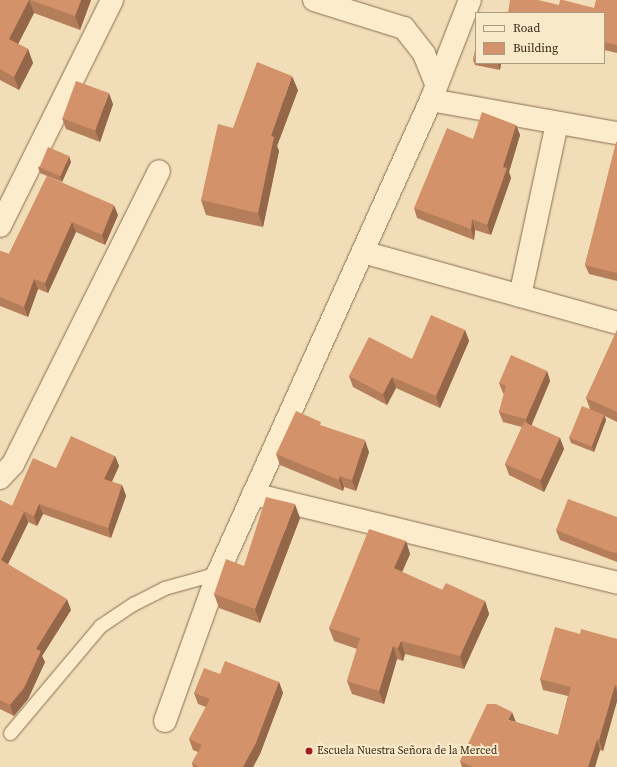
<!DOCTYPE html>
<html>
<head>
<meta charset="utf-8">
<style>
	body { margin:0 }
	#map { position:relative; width:617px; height:767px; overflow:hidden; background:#f1deb8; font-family:"Source Serif 4",serif }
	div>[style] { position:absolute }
	.roads { filter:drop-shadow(0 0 1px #896d52) drop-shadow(0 0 1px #896d52) }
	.service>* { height:13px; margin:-6.5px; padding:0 6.5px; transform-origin:6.5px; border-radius:6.5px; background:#fceccc }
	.minor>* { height:22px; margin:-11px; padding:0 11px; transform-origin:11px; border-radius:11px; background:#fceccc }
	.wall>* { inset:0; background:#b57e5b }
	.shaded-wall>* { inset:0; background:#94664a }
	.building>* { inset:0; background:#d3926a; transform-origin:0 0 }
	.dots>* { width:11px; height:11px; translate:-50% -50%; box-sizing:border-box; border:2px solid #f8e9c8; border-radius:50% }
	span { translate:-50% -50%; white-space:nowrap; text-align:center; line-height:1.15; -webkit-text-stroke:4px #f8e9c8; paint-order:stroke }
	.poi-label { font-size:11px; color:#362619 }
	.left { translate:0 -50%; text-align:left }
	.legend { position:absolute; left:475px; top:12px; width:130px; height:52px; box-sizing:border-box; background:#f8e9c8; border:1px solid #aa9b82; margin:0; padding:5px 7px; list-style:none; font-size:12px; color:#362619 }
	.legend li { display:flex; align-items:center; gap:8px; height:20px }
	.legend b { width:20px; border:1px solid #aa9b82 }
</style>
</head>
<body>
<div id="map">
	<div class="roads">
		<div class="service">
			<div style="left:10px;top:733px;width:140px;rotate:-49.9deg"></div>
			<div style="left:100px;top:626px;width:40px;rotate:-34deg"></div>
			<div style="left:133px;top:604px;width:35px;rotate:-27deg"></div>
			<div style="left:164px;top:588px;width:56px;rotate:-15.5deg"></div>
		</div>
		<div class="minor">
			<div style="left:314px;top:0;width:94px;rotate:17.3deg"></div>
			<div style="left:404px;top:28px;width:33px;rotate:52deg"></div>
			<div style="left:424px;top:54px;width:32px;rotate:68deg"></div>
			<div style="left:431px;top:100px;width:189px;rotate:10.1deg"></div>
			<div style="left:0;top:226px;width:252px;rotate:-63.6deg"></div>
			<div style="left:363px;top:252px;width:264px;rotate:15.6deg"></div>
			<div style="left:520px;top:296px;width:177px;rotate:-77.9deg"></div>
			<div style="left:0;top:478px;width:19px;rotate:-47deg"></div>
			<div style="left:13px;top:464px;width:327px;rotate:-63.5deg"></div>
			<div style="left:253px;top:494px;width:375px;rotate:13.7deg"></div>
			<div style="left:165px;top:721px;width:157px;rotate:-70.3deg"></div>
			<div style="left:218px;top:573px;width:519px;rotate:-65.76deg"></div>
			<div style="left:431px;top:100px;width:107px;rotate:-68.7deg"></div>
		</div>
	</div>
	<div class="wall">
		<div style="clip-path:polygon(0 0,91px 0,80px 30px,34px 13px,18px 44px,28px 49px,33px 63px,19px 90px,0 80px)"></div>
		<div style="clip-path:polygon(617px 0,617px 53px,604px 50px,604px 13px,559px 5px,594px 8px)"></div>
		<div style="clip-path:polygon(476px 46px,476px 63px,501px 63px,500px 70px,475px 65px,473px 60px)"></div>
		<div style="clip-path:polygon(298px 90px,277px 146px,279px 151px,263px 227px,206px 215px,201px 200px,233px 128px)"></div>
		<div style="clip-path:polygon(113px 104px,100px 142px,66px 129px,62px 118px)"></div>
		<div style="clip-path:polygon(516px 125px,520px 135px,509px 172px,511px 178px,491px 235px,475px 230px,474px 240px,417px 218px,414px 208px,473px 139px)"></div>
		<div style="clip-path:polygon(617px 142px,617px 281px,589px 274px,585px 265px)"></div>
		<div style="clip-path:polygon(71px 162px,62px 182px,40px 173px,38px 167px)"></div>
		<div style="clip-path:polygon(47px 176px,118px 215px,105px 245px,76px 232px,48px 293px,38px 289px,28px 317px,0 306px,0 251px,9px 254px)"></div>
		<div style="clip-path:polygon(465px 330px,469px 341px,440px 408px,396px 388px,387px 405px,353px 387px,349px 376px,412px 359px)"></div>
		<div style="clip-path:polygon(617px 330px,617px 422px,605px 416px,606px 420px,594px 452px,571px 443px,569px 437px,590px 409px,586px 398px)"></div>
		<div style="clip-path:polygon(547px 371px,550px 381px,531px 425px,560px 438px,564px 449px,544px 492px,509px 475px,505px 464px,522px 427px,503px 422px,499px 412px,504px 394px,503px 393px,499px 383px)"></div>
		<div style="clip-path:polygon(323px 426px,369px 452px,356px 491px,344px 487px,343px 491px,280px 465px,276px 454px)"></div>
		<div style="clip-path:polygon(115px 456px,119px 466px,112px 482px,122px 485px,126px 496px,111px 538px,43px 514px,37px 526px,28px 522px,28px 523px,8px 564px,71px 610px,42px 656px,45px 662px,28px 699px,14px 716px,0 709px,0 500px,12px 506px)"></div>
		<div style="clip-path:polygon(617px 517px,617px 562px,560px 540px,556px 530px)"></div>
		<div style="clip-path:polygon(300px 518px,260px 623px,219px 608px,214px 594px,244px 566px)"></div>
		<div style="clip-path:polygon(406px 541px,410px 554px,402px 572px,442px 590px,485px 601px,489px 614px,464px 669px,405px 654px,403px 661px,397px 659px,384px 704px,352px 694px,347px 681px,357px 649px,334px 641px,329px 628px)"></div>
		<div style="clip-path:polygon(580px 634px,617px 639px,617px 701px,603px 751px,600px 750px,595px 767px,462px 767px,460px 761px,516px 722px,558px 735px,568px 696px,543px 690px,540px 679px)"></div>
		<div style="clip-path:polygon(220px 674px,279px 682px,283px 693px,260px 754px,253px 767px,193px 767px,192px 763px,198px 752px,193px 750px,189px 739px,206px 707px,198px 704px,194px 693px)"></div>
	</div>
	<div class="shaded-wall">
		<div style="clip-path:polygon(29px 0,34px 13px,14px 52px,9px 39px)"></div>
		<div style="clip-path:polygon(81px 0,91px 0,80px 30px,75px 16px)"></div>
		<div style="clip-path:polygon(28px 49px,33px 63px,19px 90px,14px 77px)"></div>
		<div style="clip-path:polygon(498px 63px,501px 63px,500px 70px,498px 64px)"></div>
		<div style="clip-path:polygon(292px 76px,298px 90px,277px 146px,279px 151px,263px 227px,258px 213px,271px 136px)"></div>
		<div style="clip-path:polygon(109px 93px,113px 104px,100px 142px,95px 130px)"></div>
		<div style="clip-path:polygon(516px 125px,520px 135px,509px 172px,511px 178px,491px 235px,487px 225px,503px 167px)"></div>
		<div style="clip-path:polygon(69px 156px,71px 162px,62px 182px,60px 177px)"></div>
		<div style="clip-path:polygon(114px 205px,118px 215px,105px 245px,102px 235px)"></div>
		<div style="clip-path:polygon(472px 219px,475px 230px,474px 240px,471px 229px)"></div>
		<div style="clip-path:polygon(72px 222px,76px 232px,48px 293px,45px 283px)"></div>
		<div style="clip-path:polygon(34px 279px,38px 289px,28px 317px,24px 307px)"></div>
		<div style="clip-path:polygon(465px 330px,469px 341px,440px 408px,436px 396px)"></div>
		<div style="clip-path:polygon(547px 371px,550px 381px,530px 429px,526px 419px)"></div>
		<div style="clip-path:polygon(392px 377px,396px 388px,387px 405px,383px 394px)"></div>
		<div style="clip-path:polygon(604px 415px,606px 420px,594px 452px,592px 446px)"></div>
		<div style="clip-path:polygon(560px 438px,564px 449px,544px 492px,540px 481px)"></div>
		<div style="clip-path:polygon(365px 440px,369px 452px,356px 491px,352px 480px)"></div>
		<div style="clip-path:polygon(115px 456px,119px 466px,108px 489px,104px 479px)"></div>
		<div style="clip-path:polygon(340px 476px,344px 487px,343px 491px,339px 480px)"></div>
		<div style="clip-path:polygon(122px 485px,126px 496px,111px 538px,108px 528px)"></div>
		<div style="clip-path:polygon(39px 504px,43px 514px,37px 526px,34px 516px)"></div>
		<div style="clip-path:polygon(295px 504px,300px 518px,260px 623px,255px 609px)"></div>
		<div style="clip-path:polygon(24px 512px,28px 523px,5px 570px,1px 560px)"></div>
		<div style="clip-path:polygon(406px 541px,410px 554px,398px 581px,394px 568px)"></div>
		<div style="clip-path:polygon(67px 599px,71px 610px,42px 656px,45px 662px,28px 699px,14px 716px,10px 705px,36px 649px)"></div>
		<div style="clip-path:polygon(485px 601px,489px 614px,464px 669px,460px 656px)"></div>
		<div style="clip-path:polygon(401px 641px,405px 654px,403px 661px,398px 648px)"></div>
		<div style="clip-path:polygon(393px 646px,397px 659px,384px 704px,379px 691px)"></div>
		<div style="clip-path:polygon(279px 682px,283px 693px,260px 754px,253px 767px,243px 767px)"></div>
		<div style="clip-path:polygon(615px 685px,617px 692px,617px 701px,603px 751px,599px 740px)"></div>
		<div style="clip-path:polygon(512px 712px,516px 722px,508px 720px)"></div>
		<div style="clip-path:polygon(597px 740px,600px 750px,595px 767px,588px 767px)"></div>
	</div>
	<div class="building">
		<div style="clip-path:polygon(0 0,29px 0,9px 39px,28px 49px,14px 77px,0 69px)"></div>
		<div style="clip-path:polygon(31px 0,81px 0,75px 16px)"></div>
		<div style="clip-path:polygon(510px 0,538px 0,559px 5px,560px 0,563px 0,594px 8px,596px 0,617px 0,617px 45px,604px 42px,604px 13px,508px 13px)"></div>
		<div style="clip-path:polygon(476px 46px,476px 60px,473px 60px)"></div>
		<div style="clip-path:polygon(257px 62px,292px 76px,271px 136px,274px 137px,258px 213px,201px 200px,218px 124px,233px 128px)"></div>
		<div style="clip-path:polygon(490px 63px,498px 63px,498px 64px)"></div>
		<div style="left:76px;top:81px;width:35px;height:40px;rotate:20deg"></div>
		<div style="clip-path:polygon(482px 112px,516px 125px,503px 167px,507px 168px,487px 225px,472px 219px,471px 229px,414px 208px,447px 128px,473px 139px)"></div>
		<div style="clip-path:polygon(616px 142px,617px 142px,617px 273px,585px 265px)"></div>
		<div style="left:48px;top:147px;width:23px;height:22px;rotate:23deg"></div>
		<div style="clip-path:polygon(47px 176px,114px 205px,102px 235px,72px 222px,45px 283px,34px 279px,24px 307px,0 297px,0 251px,9px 254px)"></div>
		<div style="clip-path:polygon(431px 315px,465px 330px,436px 396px,392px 377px,383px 394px,349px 376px,369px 337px,412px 359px)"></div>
		<div style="clip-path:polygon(617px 330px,617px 412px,586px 398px)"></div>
		<div style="clip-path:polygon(511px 355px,547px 371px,526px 419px,499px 412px,506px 386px,499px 383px)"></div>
		<div style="left:582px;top:406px;width:24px;height:34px;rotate:22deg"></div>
		<div style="clip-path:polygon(296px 411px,321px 422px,320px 425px,365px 440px,352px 480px,340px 476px,339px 480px,276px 454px)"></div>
		<div style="left:524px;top:422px;width:39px;height:46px;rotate:24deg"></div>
		<div style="clip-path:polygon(71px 436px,115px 456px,104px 479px,122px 485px,108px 528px,39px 504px,34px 516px,12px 506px,33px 458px,56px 468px)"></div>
		<div style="clip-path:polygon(266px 497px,295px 504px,255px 609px,214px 594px,226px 559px,244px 566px)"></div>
		<div style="clip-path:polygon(568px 499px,617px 517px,617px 553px,611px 552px,556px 530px)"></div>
		<div style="clip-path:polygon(0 500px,24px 512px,1px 560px,67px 599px,36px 649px,41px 651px,24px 688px,10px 705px,0 700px)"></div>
		<div style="clip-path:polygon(369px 529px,406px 541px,394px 568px,442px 590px,446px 583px,485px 601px,460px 656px,401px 641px,398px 648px,393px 646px,379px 691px,347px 681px,360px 638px,329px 628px)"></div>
		<div style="clip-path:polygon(555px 627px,580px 634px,581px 629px,617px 639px,617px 686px,615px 685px,599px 740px,597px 740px,588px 767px,473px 767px,460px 761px,487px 704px,496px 704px,512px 712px,508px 720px,558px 735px,571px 687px,540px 679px)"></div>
		<div style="clip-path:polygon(225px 661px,279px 682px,256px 743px,243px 767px,199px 767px,192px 763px,202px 745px,189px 739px,210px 699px,194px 693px,204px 668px,220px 674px)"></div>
	</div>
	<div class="dots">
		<div style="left:309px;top:751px;background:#9d1d22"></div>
	</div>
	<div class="poi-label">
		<span class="left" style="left:317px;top:751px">Escuela Nuestra Señora de la Merced</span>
	</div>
	<ul class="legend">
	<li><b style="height:5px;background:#fceccc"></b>Road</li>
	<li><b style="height:11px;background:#d3926a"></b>Building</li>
	</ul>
</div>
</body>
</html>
